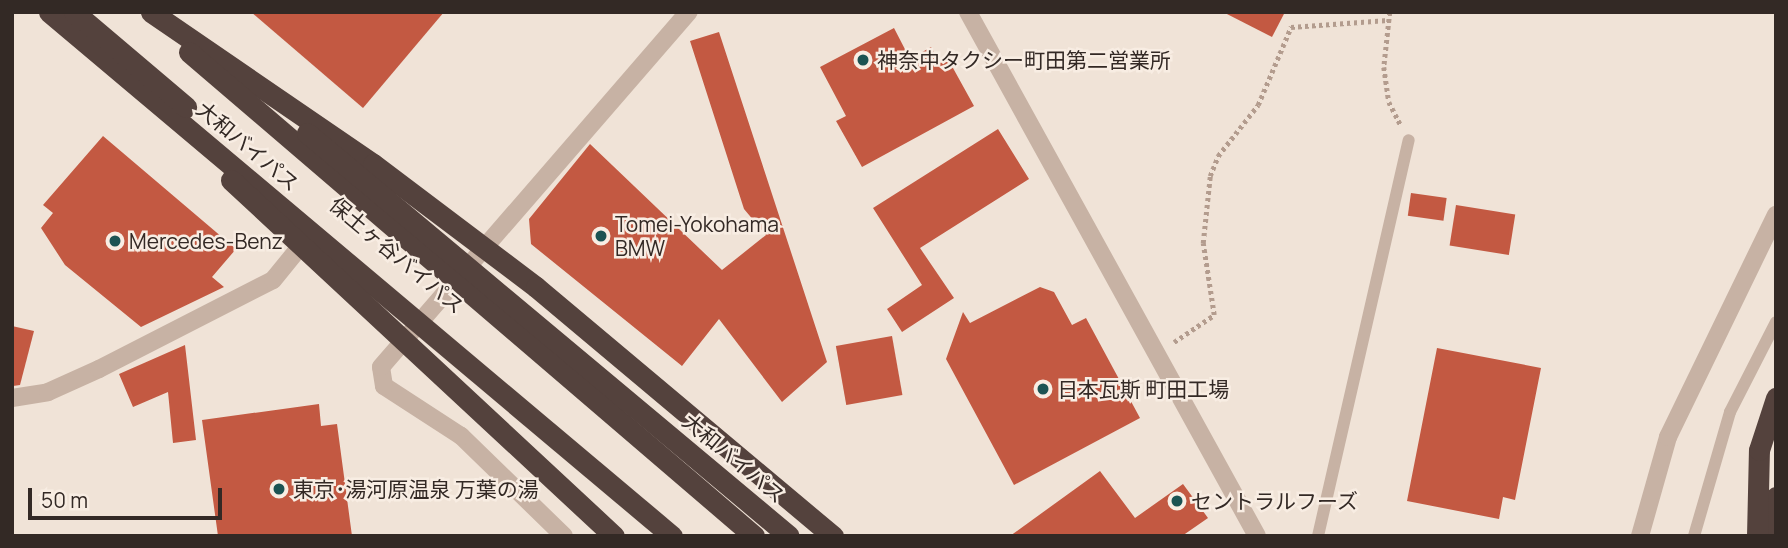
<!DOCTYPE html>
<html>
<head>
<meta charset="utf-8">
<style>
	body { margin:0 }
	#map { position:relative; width:1788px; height:548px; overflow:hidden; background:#f0e3d7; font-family:Manrope,"Noto Sans JP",sans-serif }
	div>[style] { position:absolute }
	.building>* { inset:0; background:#c35942; transform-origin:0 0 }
	.path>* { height:4.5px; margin-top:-2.25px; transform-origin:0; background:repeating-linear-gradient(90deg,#b39c8e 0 3.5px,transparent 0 7px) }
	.lane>* { height:12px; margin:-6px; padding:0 6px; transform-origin:6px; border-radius:6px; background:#c7b2a4 }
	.street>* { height:18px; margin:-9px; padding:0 9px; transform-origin:9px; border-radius:9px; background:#c7b2a4 }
	.highway>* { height:21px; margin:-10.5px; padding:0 10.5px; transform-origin:10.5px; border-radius:10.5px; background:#54423d }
	.dots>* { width:19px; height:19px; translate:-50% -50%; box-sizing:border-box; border:4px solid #f8ede3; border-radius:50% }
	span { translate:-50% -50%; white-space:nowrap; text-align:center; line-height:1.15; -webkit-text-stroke:5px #f8ede3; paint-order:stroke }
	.poi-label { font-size:21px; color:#332925 }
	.left { translate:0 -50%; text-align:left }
	.street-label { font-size:21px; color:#332925 }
	.frame { position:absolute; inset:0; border:14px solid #332925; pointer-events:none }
	.scale { position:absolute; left:28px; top:488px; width:194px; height:32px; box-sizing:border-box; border:4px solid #332925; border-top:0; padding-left:9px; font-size:21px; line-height:24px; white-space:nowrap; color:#332925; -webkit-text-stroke:5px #f8ede3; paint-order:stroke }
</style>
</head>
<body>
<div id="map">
	<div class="building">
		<div style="clip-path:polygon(251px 12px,444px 12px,363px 108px)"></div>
		<div style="clip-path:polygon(1223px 12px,1285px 12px,1272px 37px)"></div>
		<div style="clip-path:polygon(894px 28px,910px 59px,931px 47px,940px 63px,948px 59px,974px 106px,862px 167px,836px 121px,846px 116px,820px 67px)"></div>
		<div style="clip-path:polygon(719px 32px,827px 362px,782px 402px,719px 319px,682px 366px,531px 244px,529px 219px,590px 144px,722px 270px,766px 235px,744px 209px,690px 41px)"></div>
		<div style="clip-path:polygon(998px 129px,1029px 179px,920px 248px,954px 298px,902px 332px,887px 309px,922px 285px,873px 208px)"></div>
		<div style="clip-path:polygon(103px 136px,236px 249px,212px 277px,224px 287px,141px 327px,65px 265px,41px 228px,53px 213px,43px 205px)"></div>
		<div style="left:1411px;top:193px;width:36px;height:23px;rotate:8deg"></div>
		<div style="left:1456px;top:205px;width:60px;height:41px;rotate:9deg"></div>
		<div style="clip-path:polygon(1040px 287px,1054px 292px,1072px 325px,1086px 318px,1140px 418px,1014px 485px,946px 359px,963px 312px,970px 323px)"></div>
		<div style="clip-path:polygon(12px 326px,34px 331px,20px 385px,13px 386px)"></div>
		<div style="left:892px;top:336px;width:60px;height:57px;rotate:80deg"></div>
		<div style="clip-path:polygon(185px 345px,196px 440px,173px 443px,168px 392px,133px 407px,119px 374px)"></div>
		<div style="clip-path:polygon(1437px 348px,1541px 368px,1515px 500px,1503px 497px,1499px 519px,1407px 501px)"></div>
		<div style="clip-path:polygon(319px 404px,321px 426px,337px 424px,352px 536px,218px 536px,202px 420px)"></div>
		<div style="clip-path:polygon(1100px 471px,1135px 518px,1183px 484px,1208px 518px,1182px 536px,1010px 536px)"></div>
	</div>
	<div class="path">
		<div style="left:1390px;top:12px;width:55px;rotate:96.2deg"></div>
		<div style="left:1384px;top:67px;width:35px;rotate:82deg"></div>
		<div style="left:1389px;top:102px;width:25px;rotate:63deg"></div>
		<div style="left:1174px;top:342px;width:48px;rotate:-34deg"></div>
		<div style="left:1214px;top:315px;width:73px;rotate:-98.7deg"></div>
		<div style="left:1203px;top:243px;width:67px;rotate:-84deg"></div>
		<div style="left:1210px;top:176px;width:22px;rotate:-68deg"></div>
		<div style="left:1218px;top:156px;width:65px;rotate:-51.9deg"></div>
		<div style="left:1258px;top:105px;width:85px;rotate:-67.1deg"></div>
		<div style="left:1291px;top:27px;width:97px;rotate:-4.1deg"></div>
	</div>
	<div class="lane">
		<div style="left:1318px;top:536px;width:406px;rotate:-77.1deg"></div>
		<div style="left:1694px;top:536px;width:129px;rotate:-73.8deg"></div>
		<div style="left:1730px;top:412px;width:101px;rotate:-62.9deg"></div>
	</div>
	<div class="street">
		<div style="left:968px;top:12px;width:598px;rotate:61.12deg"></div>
		<div style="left:12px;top:398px;width:36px;rotate:-9deg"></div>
		<div style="left:48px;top:392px;width:56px;rotate:-24.3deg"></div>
		<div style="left:99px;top:369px;width:195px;rotate:-27.1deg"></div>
		<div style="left:273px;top:280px;width:55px;rotate:-50.9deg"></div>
		<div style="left:564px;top:536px;width:144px;rotate:-135.8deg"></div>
		<div style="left:461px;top:436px;width:92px;rotate:-147deg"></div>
		<div style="left:384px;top:386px;width:19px;rotate:-99deg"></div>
		<div style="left:381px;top:367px;width:470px;rotate:-49.1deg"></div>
		<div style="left:1640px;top:536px;width:103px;rotate:-74.2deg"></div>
		<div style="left:1668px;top:437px;width:247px;rotate:-64.1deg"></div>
	</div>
	<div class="highway">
		<div style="left:49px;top:12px;width:814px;rotate:40.07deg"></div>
		<div style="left:74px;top:12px;width:147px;rotate:40.3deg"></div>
		<div style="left:151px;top:12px;width:269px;rotate:34.4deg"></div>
		<div style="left:373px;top:164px;width:204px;rotate:37deg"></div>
		<div style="left:536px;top:287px;width:388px;rotate:40deg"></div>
		<div style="left:189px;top:52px;width:744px;rotate:40.58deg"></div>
		<div style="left:307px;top:133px;width:628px;rotate:39.9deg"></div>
		<div style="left:231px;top:180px;width:523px;rotate:42.91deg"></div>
		<div style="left:1764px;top:534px;width:39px;rotate:-72deg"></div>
		<div style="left:1757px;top:536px;width:86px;rotate:-88.7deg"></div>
		<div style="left:1759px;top:450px;width:55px;rotate:-71.9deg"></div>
	</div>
	<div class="dots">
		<div style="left:863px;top:60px;background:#1c5353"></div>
		<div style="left:601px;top:236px;background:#1c5353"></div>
		<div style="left:115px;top:241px;background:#1c5353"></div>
		<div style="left:1043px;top:389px;background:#1c5353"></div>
		<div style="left:279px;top:489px;background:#1c5353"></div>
		<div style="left:1177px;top:501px;background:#1c5353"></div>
	</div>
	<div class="poi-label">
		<span class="left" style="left:877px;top:60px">神奈中タクシー町田第二営業所</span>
		<span class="left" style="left:615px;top:236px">Tomei-Yokohama<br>BMW</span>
		<span class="left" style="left:129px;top:241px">Mercedes-Benz</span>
		<span class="left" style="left:1057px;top:389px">日本瓦斯 町田工場</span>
		<span class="left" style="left:293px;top:489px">東京･湯河原温泉 万葉の湯</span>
		<span class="left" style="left:1191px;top:501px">セントラルフーズ</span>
	</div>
	<div class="street-label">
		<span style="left:248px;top:146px;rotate:40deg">大和バイパス</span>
		<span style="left:397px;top:255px;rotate:40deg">保土ヶ谷バイパス</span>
		<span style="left:734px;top:458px;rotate:40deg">大和バイパス</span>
	</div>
	<div class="frame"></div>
	<div class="scale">50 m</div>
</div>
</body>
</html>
